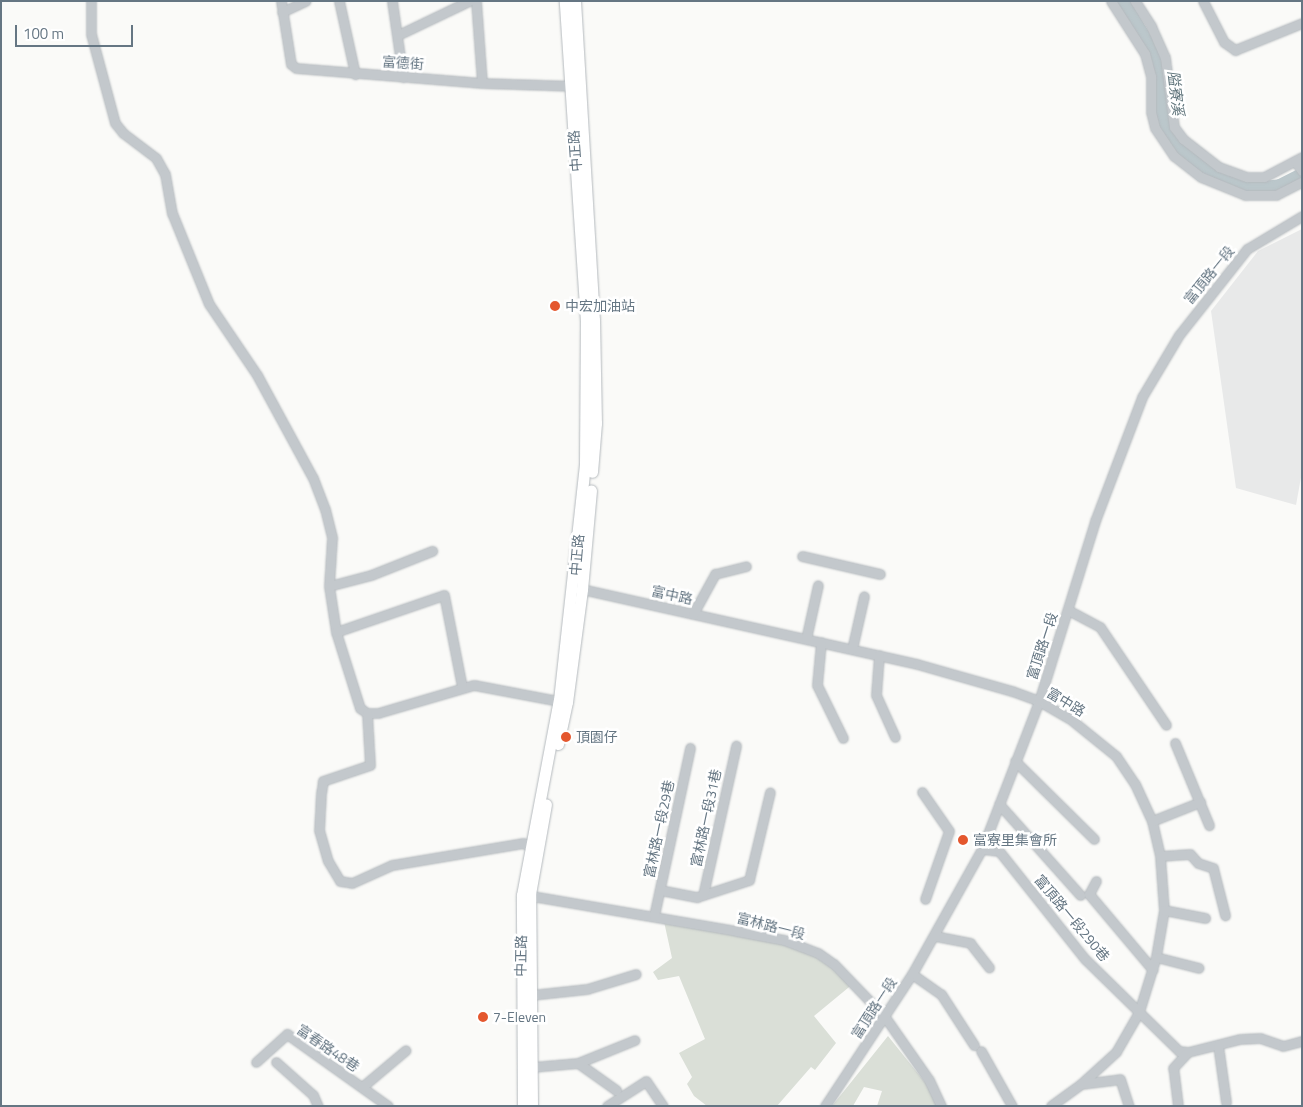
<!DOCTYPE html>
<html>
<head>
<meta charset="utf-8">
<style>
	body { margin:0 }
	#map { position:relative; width:1303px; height:1107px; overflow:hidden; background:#fafaf8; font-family:"Titillium Web","Noto Sans TC",sans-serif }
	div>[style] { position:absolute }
	.built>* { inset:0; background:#e8e9e9 }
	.green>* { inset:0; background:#dadfd7 }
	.river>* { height:14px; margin:-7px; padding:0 7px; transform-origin:7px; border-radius:7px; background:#bbc7cb }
	.roads { filter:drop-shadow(0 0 1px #b5babe) drop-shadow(0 0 1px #b5babe) }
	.minor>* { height:9px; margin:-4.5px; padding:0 4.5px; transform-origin:4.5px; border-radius:4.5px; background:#c3c8cc }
	.major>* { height:11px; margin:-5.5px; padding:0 5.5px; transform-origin:5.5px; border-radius:5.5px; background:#fff }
	.dots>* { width:14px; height:14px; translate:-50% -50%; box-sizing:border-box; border:2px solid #fff; border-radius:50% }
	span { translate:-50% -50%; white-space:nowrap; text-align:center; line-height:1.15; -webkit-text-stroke:5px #fff; paint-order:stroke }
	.street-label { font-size:14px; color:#657683 }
	.poi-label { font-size:14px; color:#657683 }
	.left { translate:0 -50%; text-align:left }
	.water-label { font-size:15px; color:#60757c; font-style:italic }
	.frame { position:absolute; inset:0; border:2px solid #657683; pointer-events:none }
	.scale { position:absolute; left:15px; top:25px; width:118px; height:22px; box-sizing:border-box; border:2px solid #657683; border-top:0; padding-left:6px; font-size:15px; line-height:18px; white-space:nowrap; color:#657683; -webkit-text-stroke:4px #fff; paint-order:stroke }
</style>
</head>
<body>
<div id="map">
	<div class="built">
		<div style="clip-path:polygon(1302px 229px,1302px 472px,1296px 505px,1236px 488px,1211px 311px,1258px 251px)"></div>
	</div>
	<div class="green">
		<div style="clip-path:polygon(663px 917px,796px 944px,854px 983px,814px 1016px,836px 1043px,815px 1070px,811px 1067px,777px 1106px,707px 1106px,694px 1096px,687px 1084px,692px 1077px,679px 1053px,705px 1039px,679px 976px,658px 980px,653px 972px,672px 958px)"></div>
		<div style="clip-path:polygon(888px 1036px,936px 1096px,940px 1106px,877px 1106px,882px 1091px,864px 1087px,853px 1106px,832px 1106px)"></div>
	</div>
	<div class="river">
		<div style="left:1122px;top:1px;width:57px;rotate:58.5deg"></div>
		<div style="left:1152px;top:50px;width:30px;rotate:75deg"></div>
		<div style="left:1160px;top:79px;width:47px;rotate:85.1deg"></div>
		<div style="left:1164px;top:126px;width:34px;rotate:52deg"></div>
		<div style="left:1185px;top:153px;width:34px;rotate:37deg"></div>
		<div style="left:1212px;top:173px;width:44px;rotate:21.3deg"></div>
		<div style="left:1253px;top:189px;width:27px;rotate:-6deg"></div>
		<div style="left:1280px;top:186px;width:25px;rotate:-27deg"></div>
	</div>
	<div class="roads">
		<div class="minor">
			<div style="left:91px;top:1px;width:33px;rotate:90deg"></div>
			<div style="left:91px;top:34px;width:92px;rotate:74.9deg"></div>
			<div style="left:115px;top:123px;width:13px;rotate:51deg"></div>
			<div style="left:123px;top:133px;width:41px;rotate:37.1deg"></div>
			<div style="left:156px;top:158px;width:18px;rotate:61deg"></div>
			<div style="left:165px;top:174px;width:40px;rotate:80deg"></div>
			<div style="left:172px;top:213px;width:98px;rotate:67.9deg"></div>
			<div style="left:209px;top:304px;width:86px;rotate:55.9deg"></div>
			<div style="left:257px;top:375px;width:117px;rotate:61.5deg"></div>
			<div style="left:313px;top:478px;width:33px;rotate:69deg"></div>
			<div style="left:325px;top:509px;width:30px;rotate:76deg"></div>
			<div style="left:332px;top:538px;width:48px;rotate:93.6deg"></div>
			<div style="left:329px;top:586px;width:47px;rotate:81.3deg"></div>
			<div style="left:336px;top:632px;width:80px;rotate:72.5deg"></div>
			<div style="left:360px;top:708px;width:9px;rotate:36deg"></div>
			<div style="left:367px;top:713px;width:11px"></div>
			<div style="left:378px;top:713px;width:100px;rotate:-16.3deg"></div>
			<div style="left:474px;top:685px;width:92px;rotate:10.7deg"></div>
			<div style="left:281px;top:1px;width:64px;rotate:81deg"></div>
			<div style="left:291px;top:64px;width:6px;rotate:39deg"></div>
			<div style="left:296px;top:68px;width:187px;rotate:4.6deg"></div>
			<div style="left:482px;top:83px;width:94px;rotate:1.8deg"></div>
			<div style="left:339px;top:1px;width:75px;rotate:77.6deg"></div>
			<div style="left:392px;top:1px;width:77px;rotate:81.8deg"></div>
			<div style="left:476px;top:1px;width:82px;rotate:85.8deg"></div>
			<div style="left:1111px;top:1px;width:63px;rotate:57.3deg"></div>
			<div style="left:1145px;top:54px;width:24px;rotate:75deg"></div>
			<div style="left:1151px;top:77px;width:35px;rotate:90deg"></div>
			<div style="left:1151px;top:112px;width:16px;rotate:76deg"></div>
			<div style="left:1155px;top:128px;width:34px;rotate:56deg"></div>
			<div style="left:1174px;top:156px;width:34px;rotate:38deg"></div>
			<div style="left:1201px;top:177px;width:48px;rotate:22.2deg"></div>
			<div style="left:1245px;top:195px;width:31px"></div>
			<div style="left:1276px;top:195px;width:29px;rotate:-27deg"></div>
			<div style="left:1135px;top:1px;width:30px;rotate:57deg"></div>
			<div style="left:1151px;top:26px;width:34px;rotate:66deg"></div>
			<div style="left:1165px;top:57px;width:71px;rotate:82.7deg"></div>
			<div style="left:1174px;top:127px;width:15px;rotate:53deg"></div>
			<div style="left:1183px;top:139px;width:46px;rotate:37.9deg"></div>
			<div style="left:1219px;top:167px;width:30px;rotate:20deg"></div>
			<div style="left:1247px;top:177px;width:17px"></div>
			<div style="left:1264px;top:177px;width:43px;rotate:-27.8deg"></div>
			<div style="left:1203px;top:1px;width:46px;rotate:62.9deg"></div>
			<div style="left:1224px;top:42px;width:14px;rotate:36deg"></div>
			<div style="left:1235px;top:50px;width:72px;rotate:-21.9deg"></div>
			<div style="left:282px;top:12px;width:26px;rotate:-25deg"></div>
			<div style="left:398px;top:35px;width:79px;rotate:-25.6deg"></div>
			<div style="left:1295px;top:161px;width:12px;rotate:55deg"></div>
			<div style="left:802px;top:556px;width:80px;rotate:13deg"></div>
			<div style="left:329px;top:586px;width:43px;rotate:-14.7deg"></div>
			<div style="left:371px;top:575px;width:66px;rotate:-21.5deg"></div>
			<div style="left:577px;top:588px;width:348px;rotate:12.6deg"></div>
			<div style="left:917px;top:664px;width:99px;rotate:15.9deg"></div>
			<div style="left:1012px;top:691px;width:29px;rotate:20deg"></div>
			<div style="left:1039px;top:701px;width:34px;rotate:30deg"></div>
			<div style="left:1069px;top:718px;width:60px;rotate:39deg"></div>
			<div style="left:1116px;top:756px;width:34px;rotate:56deg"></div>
			<div style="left:1135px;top:784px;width:41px;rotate:65.3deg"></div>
			<div style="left:1152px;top:821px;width:36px;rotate:77deg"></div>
			<div style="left:1160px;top:856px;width:54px;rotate:85.8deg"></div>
			<div style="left:1164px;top:910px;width:48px;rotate:99.7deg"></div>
			<div style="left:1156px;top:957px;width:58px;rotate:107.2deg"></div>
			<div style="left:1139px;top:1012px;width:46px;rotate:119.9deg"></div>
			<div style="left:1116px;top:1052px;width:47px;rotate:137.6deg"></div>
			<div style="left:1081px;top:1084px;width:37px;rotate:144deg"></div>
			<div style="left:1068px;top:610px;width:36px;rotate:28deg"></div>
			<div style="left:1100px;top:627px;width:118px;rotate:56deg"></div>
			<div style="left:693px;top:614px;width:46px;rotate:-61.2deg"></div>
			<div style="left:715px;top:574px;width:32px;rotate:-14deg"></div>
			<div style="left:336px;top:632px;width:114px;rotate:-18.9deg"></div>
			<div style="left:444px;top:595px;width:94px;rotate:78.9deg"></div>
			<div style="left:806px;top:639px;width:55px;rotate:-77.5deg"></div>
			<div style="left:821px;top:642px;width:43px;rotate:95.3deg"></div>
			<div style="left:817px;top:685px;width:59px;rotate:63.9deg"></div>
			<div style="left:852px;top:649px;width:54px;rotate:-77.2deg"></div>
			<div style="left:879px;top:655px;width:40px;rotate:94.3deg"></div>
			<div style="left:876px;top:695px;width:46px;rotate:65.7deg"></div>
			<div style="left:367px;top:713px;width:52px;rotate:86.7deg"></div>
			<div style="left:370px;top:765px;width:50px;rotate:161.2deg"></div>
			<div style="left:323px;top:781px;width:12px;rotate:99deg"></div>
			<div style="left:321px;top:793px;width:37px;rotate:93deg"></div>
			<div style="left:319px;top:830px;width:32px;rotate:74deg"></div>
			<div style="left:328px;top:861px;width:23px;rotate:59deg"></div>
			<div style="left:340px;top:881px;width:12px;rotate:9deg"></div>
			<div style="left:352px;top:883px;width:44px;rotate:-24.2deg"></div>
			<div style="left:392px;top:865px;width:133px;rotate:-9.5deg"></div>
			<div style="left:523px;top:843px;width:8px;rotate:23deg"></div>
			<div style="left:1175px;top:743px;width:89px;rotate:67.5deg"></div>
			<div style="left:1015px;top:761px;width:111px;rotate:44.6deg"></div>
			<div style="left:922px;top:792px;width:47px;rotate:55.3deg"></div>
			<div style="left:949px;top:831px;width:72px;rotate:109.4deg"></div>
			<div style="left:999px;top:804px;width:122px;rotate:48.3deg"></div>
			<div style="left:1152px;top:821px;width:52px;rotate:-21.6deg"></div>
			<div style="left:982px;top:849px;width:17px;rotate:7deg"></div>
			<div style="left:999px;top:851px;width:138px;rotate:51.5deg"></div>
			<div style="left:1085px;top:959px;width:132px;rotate:44.4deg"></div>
			<div style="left:1179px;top:1051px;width:9px;rotate:6deg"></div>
			<div style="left:1188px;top:1052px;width:54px;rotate:-14deg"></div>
			<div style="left:1240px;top:1039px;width:20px;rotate:-3deg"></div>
			<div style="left:1260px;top:1038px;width:24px;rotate:19deg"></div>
			<div style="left:1283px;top:1046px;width:20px;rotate:-15deg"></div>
			<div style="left:1160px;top:856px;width:30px;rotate:-4deg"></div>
			<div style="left:1190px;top:854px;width:12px;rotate:48deg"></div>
			<div style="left:1198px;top:863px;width:16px;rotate:18deg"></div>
			<div style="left:1213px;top:868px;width:49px;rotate:75.7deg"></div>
			<div style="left:1096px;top:881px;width:15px;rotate:118deg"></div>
			<div style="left:1089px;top:894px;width:99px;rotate:49.9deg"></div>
			<div style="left:660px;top:890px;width:38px;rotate:11deg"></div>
			<div style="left:697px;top:897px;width:55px;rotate:-18.1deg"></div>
			<div style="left:749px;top:880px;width:90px;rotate:-76.6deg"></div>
			<div style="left:526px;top:895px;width:213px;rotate:9.7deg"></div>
			<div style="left:736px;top:931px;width:49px;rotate:10.6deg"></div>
			<div style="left:784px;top:940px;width:36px;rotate:21deg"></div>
			<div style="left:818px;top:953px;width:19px;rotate:35deg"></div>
			<div style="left:834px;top:964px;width:74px;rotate:46.1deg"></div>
			<div style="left:885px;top:1017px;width:77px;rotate:55.1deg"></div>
			<div style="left:929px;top:1080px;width:29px;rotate:65deg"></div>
			<div style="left:703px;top:895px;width:153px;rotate:-77.5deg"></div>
			<div style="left:1164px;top:910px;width:42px;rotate:11deg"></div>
			<div style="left:654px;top:916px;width:172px;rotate:-77.9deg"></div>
			<div style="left:935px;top:936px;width:36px;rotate:11deg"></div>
			<div style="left:970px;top:943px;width:31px;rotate:52deg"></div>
			<div style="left:1156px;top:957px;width:44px;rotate:14.3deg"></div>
			<div style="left:912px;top:974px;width:35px;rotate:35deg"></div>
			<div style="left:941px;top:994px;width:61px;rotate:57.1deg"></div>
			<div style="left:531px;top:995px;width:56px;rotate:-6.1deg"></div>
			<div style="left:587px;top:989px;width:51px;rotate:-17deg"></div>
			<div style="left:1218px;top:1045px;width:58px;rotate:82deg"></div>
			<div style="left:981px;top:1051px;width:63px;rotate:60.6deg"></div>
			<div style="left:256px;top:1062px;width:42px;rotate:-42.1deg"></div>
			<div style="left:287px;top:1034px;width:124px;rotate:35.5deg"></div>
			<div style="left:276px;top:1062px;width:50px;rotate:41.7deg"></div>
			<div style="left:313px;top:1095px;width:12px;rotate:66deg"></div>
			<div style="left:578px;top:1063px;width:47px;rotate:35.4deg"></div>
			<div style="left:532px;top:1067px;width:46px;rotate:-5deg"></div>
			<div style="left:578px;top:1063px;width:61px;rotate:-22deg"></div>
			<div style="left:1081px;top:1084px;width:39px;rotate:-7deg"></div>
			<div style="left:1120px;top:1079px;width:28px;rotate:72deg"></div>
			<div style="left:362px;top:1087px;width:57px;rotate:-40.1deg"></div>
			<div style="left:607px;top:1106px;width:46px;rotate:-32.7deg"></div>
			<div style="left:646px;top:1081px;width:30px;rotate:56deg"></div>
			<div style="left:825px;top:1106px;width:158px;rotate:-56.6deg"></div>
			<div style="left:912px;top:974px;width:143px;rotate:-60.8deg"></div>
			<div style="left:982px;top:849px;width:159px;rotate:-68.9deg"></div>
			<div style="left:1039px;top:701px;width:189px;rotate:-72.7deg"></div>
			<div style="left:1095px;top:521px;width:133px;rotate:-69.2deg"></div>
			<div style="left:1142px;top:397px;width:72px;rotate:-59.2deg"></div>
			<div style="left:1179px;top:335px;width:110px;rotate:-51.7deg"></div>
			<div style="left:1247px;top:249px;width:64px;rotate:-31deg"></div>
			<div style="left:1178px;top:1106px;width:38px;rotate:-97deg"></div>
			<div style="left:1173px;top:1068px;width:22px;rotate:-47deg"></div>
		</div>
		<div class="major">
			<div style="left:575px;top:1px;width:320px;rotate:86.6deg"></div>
			<div style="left:594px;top:320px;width:103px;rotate:88.9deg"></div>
			<div style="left:596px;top:423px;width:49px;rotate:94.7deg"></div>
			<div style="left:558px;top:744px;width:43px;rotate:-77.9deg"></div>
			<div style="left:567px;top:702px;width:114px;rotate:-82.4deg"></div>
			<div style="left:582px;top:589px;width:99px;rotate:-84.8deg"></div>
			<div style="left:523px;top:1106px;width:211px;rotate:-90.3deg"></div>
			<div style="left:522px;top:895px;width:198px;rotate:-79.3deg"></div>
			<div style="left:559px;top:700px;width:237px;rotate:-83.7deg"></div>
			<div style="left:585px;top:464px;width:143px;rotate:-89.6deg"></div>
			<div style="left:586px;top:321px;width:321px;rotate:-93.8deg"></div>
			<div style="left:532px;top:1106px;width:212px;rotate:-90.5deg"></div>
			<div style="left:530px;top:894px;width:91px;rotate:-79.9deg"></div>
		</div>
	</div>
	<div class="dots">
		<div style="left:555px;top:306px;background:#e4572e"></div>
		<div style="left:566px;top:737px;background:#e4572e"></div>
		<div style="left:963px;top:840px;background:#e4572e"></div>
		<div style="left:483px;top:1017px;background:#e4572e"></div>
	</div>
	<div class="street-label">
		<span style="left:403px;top:63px;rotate:4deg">富德街</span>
		<span style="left:575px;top:151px;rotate:-94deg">中正路</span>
		<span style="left:1209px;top:275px;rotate:-51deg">富頂路一段</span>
		<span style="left:577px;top:555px;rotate:-85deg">中正路</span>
		<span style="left:672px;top:595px;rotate:12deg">富中路</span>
		<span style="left:1042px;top:646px;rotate:-72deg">富頂路一段</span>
		<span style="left:1066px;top:702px;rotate:31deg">富中路</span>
		<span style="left:706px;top:818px;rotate:-78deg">富林路一段31巷</span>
		<span style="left:659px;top:829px;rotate:-78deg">富林路一段29巷</span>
		<span style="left:1072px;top:918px;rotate:50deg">富頂路一段290巷</span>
		<span style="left:771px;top:926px;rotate:14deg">富林路一段</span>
		<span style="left:521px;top:956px;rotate:-89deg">中正路</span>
		<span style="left:874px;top:1008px;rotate:-57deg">富頂路一段</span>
		<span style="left:328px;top:1048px;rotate:34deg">富春路48巷</span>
	</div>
	<div class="poi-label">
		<span class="left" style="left:565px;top:306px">中宏加油站</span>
		<span class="left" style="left:576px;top:737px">頂園仔</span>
		<span class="left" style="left:973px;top:840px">富寮里集會所</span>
		<span class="left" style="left:493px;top:1017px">7-Eleven</span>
	</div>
	<div class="water-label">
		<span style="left:1176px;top:93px;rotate:83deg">隘寮溪</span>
	</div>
	<div class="frame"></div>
	<div class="scale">100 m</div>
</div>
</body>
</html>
